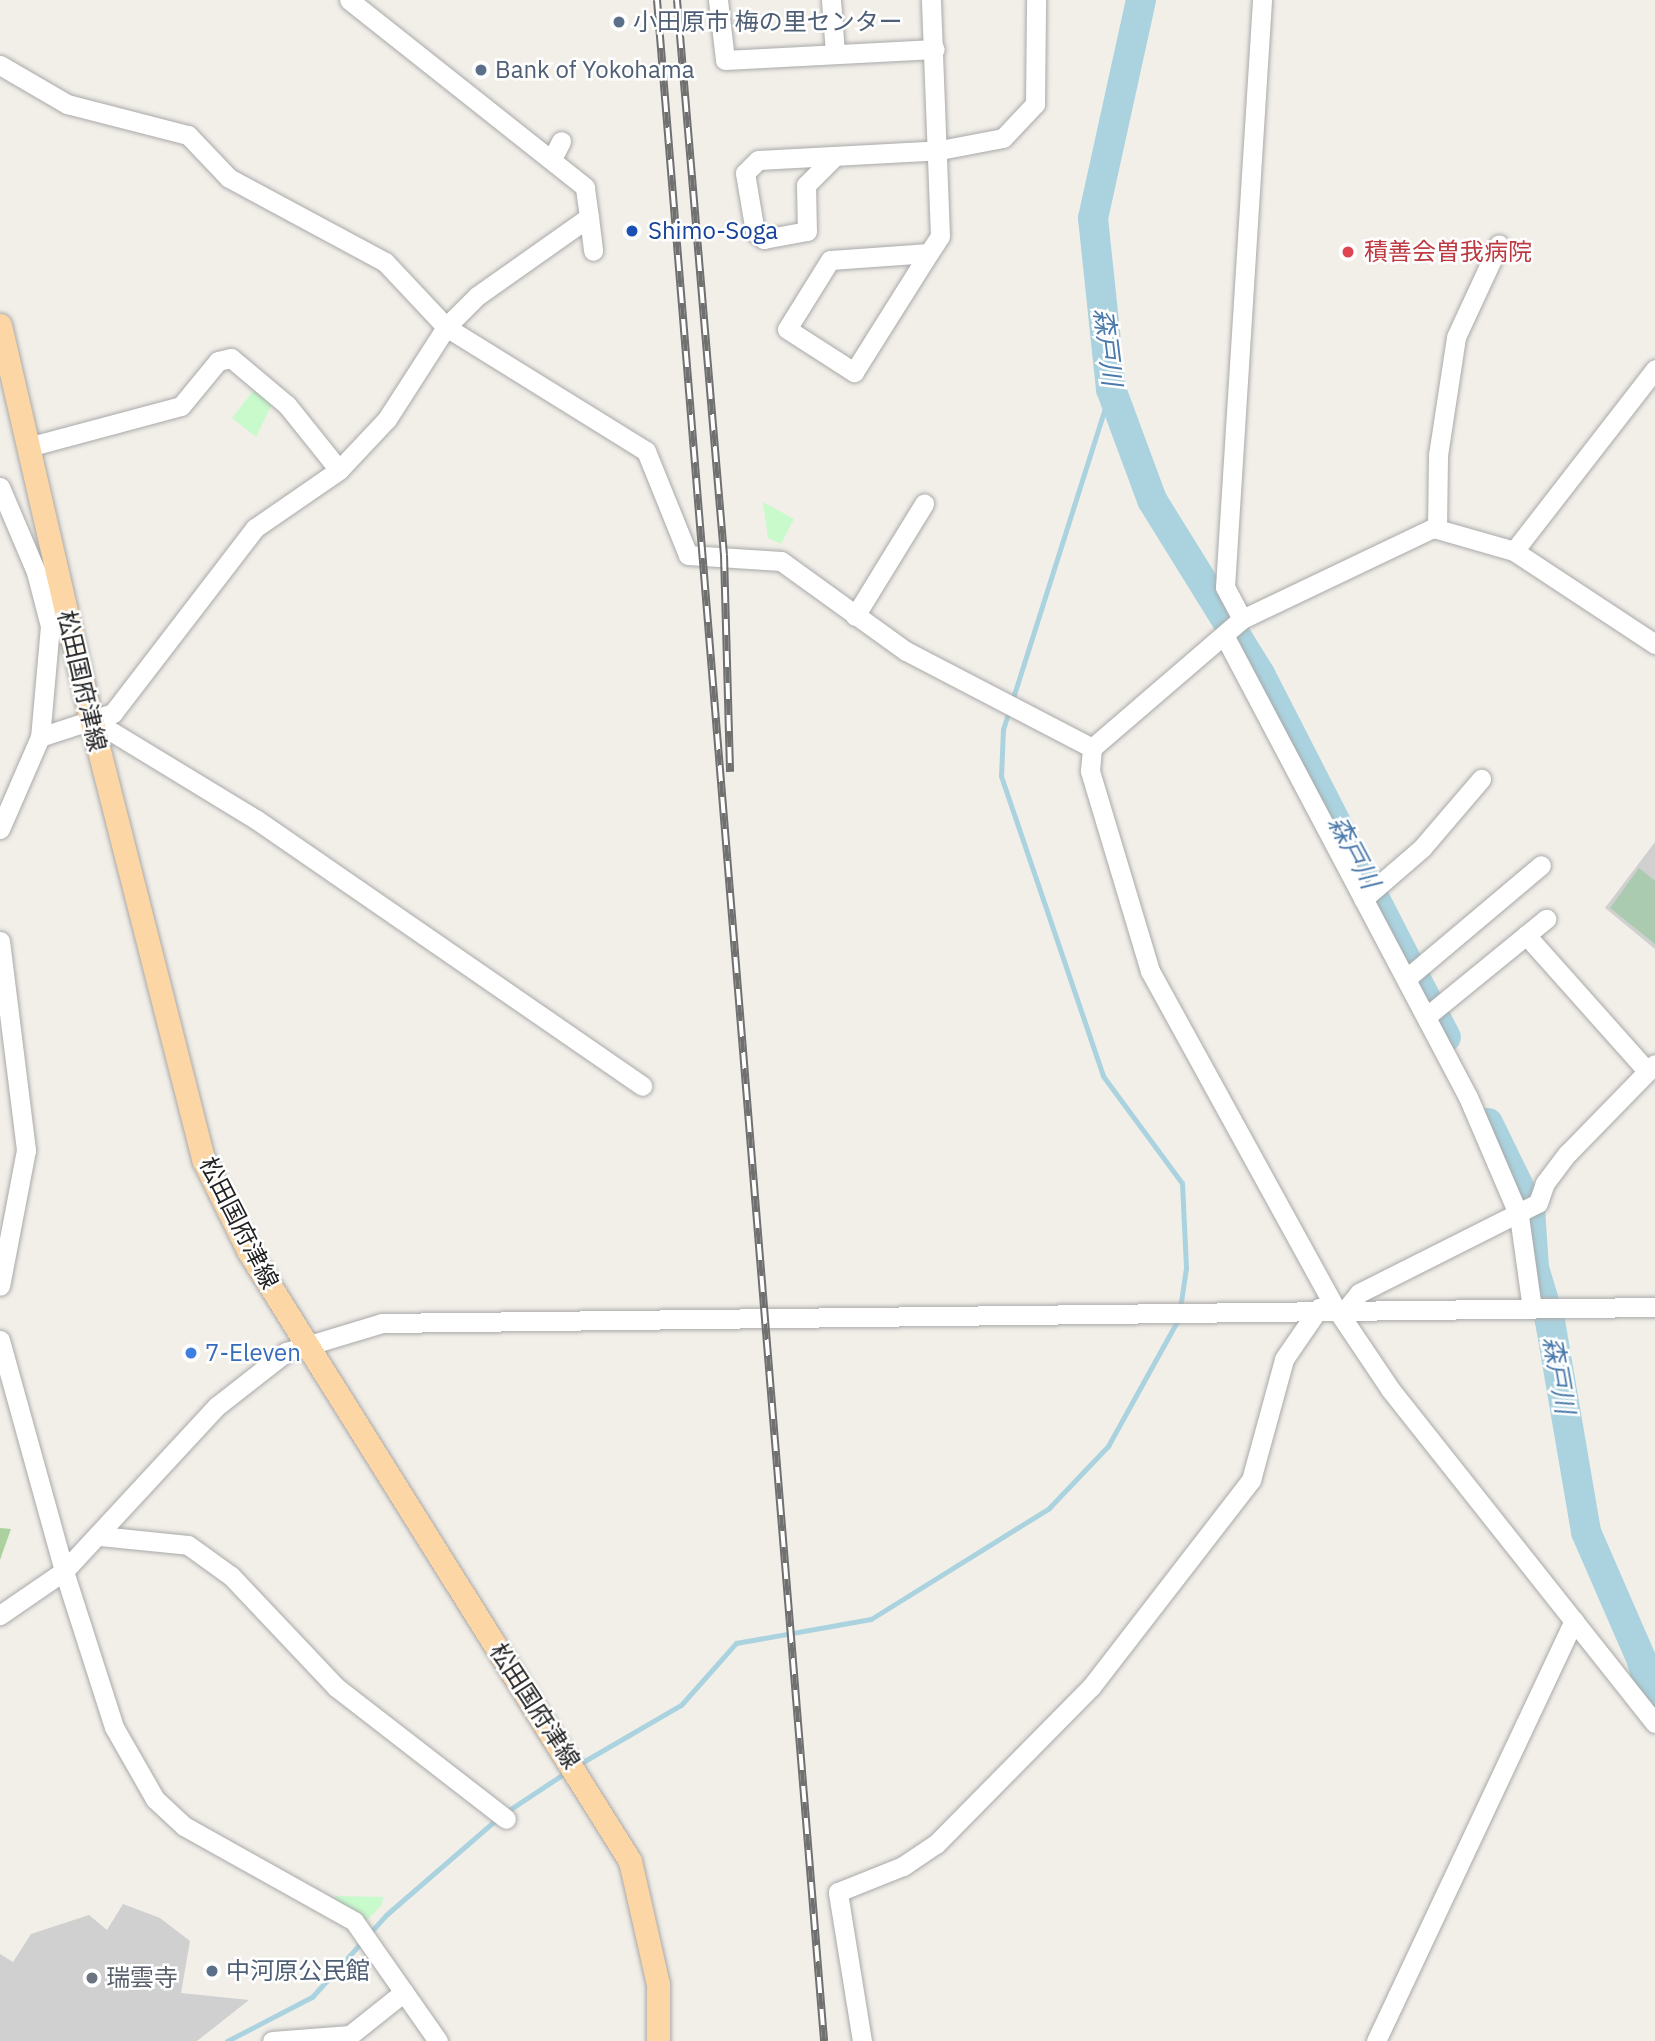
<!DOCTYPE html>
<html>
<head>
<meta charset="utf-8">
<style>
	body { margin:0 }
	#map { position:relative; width:1655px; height:2041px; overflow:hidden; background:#f2efe9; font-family:"IBM Plex Sans","Noto Sans JP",sans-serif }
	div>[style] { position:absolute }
	.religious>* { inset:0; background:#d0d0d0 }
	.forest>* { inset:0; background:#add19e }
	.cemetery>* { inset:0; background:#aacbaf }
	.park>* { inset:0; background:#c8facc }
	.stream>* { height:5px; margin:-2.5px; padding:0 2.5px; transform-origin:2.5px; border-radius:2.5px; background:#aad3df }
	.river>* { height:30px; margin:-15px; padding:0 15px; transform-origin:15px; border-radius:15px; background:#aad3df }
	.roads { filter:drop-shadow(0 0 2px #a9a9a9) drop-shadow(0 0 2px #a9a9a9) }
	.minor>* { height:19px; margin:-9.5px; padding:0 9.5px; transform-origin:9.5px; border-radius:9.5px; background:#fff }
	.major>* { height:23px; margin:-11.5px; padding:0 11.5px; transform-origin:11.5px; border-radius:11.5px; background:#fcd6a4 }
	.rail>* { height:8px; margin-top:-4px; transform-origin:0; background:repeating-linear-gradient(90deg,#fff 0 16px,#707070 0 32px); box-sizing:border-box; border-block:2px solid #707070 }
	.dots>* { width:19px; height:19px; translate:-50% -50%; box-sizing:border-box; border:4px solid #fff; border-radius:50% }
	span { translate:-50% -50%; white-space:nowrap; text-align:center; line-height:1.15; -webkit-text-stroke:5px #fff; paint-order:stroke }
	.service-label { font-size:24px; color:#4e5e75 }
	.left { translate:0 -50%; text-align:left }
	.transit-label { font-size:24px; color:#164399 }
	.health-label { font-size:24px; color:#be3a42 }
	.street-label { font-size:24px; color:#222 }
	.shop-label { font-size:24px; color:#366cbe }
	.worship-label { font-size:24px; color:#5b616d }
	.water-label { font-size:26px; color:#4a7aab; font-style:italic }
</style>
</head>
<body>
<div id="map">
	<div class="religious">
		<div style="clip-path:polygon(1655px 842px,1655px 949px,1605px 908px)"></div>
		<div style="clip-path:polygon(123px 1904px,160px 1918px,190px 1941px,181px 1993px,249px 2000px,197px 2041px,0 2041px,0 1954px,13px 1962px,31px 1934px,89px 1915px,107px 1930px)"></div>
	</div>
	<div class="forest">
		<div style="clip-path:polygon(0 1528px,11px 1529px,0 1560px)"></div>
	</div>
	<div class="cemetery">
		<div style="clip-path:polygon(1639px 868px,1655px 881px,1655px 944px,1610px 908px)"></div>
	</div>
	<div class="park">
		<div style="clip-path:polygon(257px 386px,274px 400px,256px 437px,232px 418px)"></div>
		<div style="clip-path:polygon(763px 502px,794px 519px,781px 544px,768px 538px)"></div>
		<div style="clip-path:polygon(336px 1896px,383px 1897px,382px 1905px,365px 1922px,332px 1902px)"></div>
	</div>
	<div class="stream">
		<div style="left:1111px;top:389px;width:357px;rotate:107.6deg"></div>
		<div style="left:1003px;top:729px;width:47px;rotate:92.4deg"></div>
		<div style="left:1001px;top:776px;width:317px;rotate:71.2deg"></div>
		<div style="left:1103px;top:1076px;width:133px;rotate:53.6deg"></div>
		<div style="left:1182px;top:1183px;width:85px;rotate:87.3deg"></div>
		<div style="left:1186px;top:1268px;width:40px;rotate:98.5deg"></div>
		<div style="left:576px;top:1766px;width:121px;rotate:-30.2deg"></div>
		<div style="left:681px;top:1705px;width:83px;rotate:-48.4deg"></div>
		<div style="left:736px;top:1643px;width:137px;rotate:-10.1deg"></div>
		<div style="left:871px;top:1619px;width:210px;rotate:-31.9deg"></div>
		<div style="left:1049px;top:1508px;width:86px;rotate:-46.4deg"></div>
		<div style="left:1108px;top:1446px;width:146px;rotate:-61deg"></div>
		<div style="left:506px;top:1812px;width:74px;rotate:-33.5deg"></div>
		<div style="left:227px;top:2041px;width:96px;rotate:-27.4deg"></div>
		<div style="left:312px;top:1997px;width:110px;rotate:-47.9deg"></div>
		<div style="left:386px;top:1915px;width:148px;rotate:-40.9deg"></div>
	</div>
	<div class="river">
		<div style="left:1141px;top:0;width:223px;rotate:102.4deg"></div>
		<div style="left:1093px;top:218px;width:172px;rotate:84deg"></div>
		<div style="left:1111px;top:389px;width:118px;rotate:69.7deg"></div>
		<div style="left:1152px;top:500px;width:205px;rotate:58.2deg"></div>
		<div style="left:1260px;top:674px;width:408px;rotate:62.9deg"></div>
		<div style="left:1488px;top:1123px;width:96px;rotate:64deg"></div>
		<div style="left:1530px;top:1209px;width:59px;rotate:86.1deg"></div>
		<div style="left:1534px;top:1268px;width:55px;rotate:73.2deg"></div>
		<div style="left:1550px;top:1321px;width:214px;rotate:80.3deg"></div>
		<div style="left:1586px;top:1532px;width:141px;rotate:66.5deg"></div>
		<div style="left:1642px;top:1661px;width:53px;rotate:75.7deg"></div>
	</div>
	<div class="roads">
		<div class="minor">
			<div style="left:718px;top:0;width:60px;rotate:83.3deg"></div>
			<div style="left:725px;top:60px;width:210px;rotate:-3deg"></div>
			<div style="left:831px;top:0;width:53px;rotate:85.7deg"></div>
			<div style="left:0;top:65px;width:78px;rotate:30.2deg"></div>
			<div style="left:67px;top:104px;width:125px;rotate:14.4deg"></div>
			<div style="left:188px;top:135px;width:59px;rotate:46.4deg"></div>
			<div style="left:229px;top:178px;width:177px;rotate:28.3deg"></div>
			<div style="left:385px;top:262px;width:89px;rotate:46.8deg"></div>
			<div style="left:446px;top:327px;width:235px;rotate:31.8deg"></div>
			<div style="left:646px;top:451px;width:112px;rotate:68deg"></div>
			<div style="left:688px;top:555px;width:93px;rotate:3.7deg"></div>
			<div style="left:781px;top:561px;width:154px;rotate:35.8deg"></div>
			<div style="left:906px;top:651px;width:210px;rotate:27.5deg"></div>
			<div style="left:835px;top:156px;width:41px;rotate:135deg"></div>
			<div style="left:806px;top:185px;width:46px;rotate:88.8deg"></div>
			<div style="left:807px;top:231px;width:44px;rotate:169.5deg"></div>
			<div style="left:764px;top:239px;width:11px;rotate:-142deg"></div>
			<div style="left:755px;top:232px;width:60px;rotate:-99.6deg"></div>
			<div style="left:745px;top:173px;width:18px;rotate:-45deg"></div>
			<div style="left:758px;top:160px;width:182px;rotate:-3.1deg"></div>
			<div style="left:940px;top:150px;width:64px;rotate:-10.8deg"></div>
			<div style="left:1003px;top:138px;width:47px;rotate:-46.7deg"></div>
			<div style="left:1035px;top:104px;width:104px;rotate:-89.4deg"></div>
			<div style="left:552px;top:159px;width:20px;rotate:-63deg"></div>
			<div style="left:589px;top:217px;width:34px;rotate:83deg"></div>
			<div style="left:929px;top:253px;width:99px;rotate:176deg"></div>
			<div style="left:830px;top:260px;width:81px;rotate:121.9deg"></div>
			<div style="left:787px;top:329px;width:80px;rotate:32.7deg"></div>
			<div style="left:854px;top:372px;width:141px;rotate:-57.8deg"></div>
			<div style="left:929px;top:253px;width:20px;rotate:-57deg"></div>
			<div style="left:940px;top:236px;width:236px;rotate:-92.2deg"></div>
			<div style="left:28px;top:447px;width:158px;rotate:-15deg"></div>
			<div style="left:181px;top:406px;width:58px;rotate:-50.6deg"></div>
			<div style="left:218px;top:361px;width:13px;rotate:-13deg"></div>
			<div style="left:231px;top:358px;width:73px;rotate:40deg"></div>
			<div style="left:287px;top:405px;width:83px;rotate:51.3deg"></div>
			<div style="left:0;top:487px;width:92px;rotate:67deg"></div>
			<div style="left:36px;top:572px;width:56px;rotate:75.5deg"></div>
			<div style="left:50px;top:626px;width:111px;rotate:95.1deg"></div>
			<div style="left:1437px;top:529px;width:74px;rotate:-89.2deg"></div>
			<div style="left:1438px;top:455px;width:119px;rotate:-81.3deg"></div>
			<div style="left:1456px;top:337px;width:102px;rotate:-65.2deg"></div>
			<div style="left:1514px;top:551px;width:230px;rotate:-52.2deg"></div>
			<div style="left:855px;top:616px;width:132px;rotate:-58.4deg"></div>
			<div style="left:1242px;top:619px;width:36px;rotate:-118deg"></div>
			<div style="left:1225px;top:587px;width:588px;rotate:-86.39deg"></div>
			<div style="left:1224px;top:635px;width:522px;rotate:62.16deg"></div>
			<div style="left:1468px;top:1097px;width:129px;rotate:66.8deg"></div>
			<div style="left:1519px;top:1216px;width:94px;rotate:82deg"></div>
			<div style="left:1655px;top:644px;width:169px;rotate:-146.6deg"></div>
			<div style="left:1514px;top:551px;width:84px;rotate:-164.1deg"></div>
			<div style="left:1433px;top:528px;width:212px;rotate:154.5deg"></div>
			<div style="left:1242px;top:619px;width:198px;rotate:139.3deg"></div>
			<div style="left:1092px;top:748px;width:23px;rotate:95deg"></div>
			<div style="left:1090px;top:771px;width:209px;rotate:73.3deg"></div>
			<div style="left:1150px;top:971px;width:384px;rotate:61.2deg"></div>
			<div style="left:1335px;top:1307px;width:99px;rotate:56.1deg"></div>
			<div style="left:1390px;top:1389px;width:426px;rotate:51.6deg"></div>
			<div style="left:91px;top:719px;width:194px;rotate:31.3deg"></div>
			<div style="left:257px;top:820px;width:468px;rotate:34.6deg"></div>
			<div style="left:0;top:829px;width:100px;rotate:-66.5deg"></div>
			<div style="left:40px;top:737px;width:77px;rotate:-18.2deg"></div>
			<div style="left:113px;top:713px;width:233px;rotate:-52.5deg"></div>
			<div style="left:255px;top:528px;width:102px;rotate:-34.6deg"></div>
			<div style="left:339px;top:470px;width:70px;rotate:-46.7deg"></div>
			<div style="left:387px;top:419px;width:109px;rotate:-57.3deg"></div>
			<div style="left:446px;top:327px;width:44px;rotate:-45deg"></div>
			<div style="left:477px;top:296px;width:137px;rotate:-35.2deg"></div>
			<div style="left:589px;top:217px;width:30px;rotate:-98deg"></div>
			<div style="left:585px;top:187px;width:301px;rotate:-141.6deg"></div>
			<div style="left:1363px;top:899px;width:78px;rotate:-40.8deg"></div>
			<div style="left:1422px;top:848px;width:91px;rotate:-49.5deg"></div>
			<div style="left:1526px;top:935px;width:182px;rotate:48.3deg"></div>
			<div style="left:0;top:941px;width:211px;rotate:82.9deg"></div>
			<div style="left:26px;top:1150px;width:138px;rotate:100.8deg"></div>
			<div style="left:1407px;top:978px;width:175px;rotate:-40.1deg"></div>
			<div style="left:1427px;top:1016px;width:154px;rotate:-39.2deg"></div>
			<div style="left:1347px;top:1308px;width:19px;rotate:-51deg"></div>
			<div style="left:1359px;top:1293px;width:200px;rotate:-26.7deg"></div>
			<div style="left:1538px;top:1203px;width:21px;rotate:-71deg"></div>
			<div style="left:1545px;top:1183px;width:38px;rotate:-53deg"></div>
			<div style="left:1568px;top:1153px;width:124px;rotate:-45.7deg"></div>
			<div style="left:0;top:1340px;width:240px;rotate:74.5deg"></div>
			<div style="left:64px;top:1571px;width:78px;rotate:145.5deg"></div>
			<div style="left:100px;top:1536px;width:88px;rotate:5.8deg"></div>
			<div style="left:188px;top:1545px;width:53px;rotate:35.8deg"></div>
			<div style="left:231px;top:1576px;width:153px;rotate:46.6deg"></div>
			<div style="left:336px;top:1687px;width:215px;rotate:37.8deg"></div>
			<div style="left:272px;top:2041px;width:78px;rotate:-4.4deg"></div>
			<div style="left:350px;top:2035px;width:69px;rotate:-38.5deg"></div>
			<div style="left:438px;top:2041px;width:146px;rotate:-125deg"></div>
			<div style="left:354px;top:1921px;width:195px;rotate:-150.8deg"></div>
			<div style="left:184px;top:1826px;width:40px;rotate:-137deg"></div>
			<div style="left:155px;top:1799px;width:83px;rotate:-119.7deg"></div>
			<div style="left:114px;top:1727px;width:164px;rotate:-107.8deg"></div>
			<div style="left:64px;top:1571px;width:225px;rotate:-47.2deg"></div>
			<div style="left:217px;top:1406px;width:88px;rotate:-38deg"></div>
			<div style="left:286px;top:1352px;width:100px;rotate:-16.8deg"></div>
			<div style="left:382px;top:1323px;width:1273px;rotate:-0.72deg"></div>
			<div style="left:862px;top:2041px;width:151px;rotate:-99.2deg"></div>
			<div style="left:838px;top:1892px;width:70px;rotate:-21.8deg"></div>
			<div style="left:903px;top:1866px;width:40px;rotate:-34deg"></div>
			<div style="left:936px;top:1844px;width:221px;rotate:-45.4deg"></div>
			<div style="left:1091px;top:1687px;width:262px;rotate:-52.3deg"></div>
			<div style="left:1251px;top:1480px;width:125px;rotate:-74.7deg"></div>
			<div style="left:1284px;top:1359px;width:62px;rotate:-55.5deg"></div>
			<div style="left:1376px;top:2041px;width:465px;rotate:-64.8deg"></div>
		</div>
		<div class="major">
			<div style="left:0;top:325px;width:404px;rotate:77deg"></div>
			<div style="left:91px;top:719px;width:456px;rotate:75.7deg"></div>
			<div style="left:204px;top:1161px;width:102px;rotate:63.7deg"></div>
			<div style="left:249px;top:1252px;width:718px;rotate:57.97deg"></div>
			<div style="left:630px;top:1861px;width:126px;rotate:77.2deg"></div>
			<div style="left:658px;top:1984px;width:57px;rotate:90deg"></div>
		</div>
	</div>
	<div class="rail">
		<div style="left:657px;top:0;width:2048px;rotate:85.32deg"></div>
		<div style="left:677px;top:0;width:557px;rotate:85.16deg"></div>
		<div style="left:724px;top:555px;width:217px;rotate:88.4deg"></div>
	</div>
	<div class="dots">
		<div style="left:619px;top:22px;background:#5c6f8a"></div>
		<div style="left:481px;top:70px;background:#5c6f8a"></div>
		<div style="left:632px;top:231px;background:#1a4fb4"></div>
		<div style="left:1348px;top:252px;background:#e0444e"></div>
		<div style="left:191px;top:1353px;background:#3f7fe0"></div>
		<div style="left:212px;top:1971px;background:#5c6f8a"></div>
		<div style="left:92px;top:1978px;background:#6b7280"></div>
	</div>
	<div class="service-label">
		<span class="left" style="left:633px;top:22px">小田原市 梅の里センター</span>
		<span class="left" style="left:495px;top:70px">Bank of Yokohama</span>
		<span class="left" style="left:226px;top:1971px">中河原公民館</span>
	</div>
	<div class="transit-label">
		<span class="left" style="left:648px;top:231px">Shimo-Soga</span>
	</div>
	<div class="health-label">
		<span class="left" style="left:1364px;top:252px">積善会曽我病院</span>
	</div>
	<div class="street-label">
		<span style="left:82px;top:681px;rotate:77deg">松田国府津線</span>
		<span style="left:239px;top:1223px;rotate:63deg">松田国府津線</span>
		<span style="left:535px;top:1706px;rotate:57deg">松田国府津線</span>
	</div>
	<div class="shop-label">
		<span class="left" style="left:205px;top:1353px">7-Eleven</span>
	</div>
	<div class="worship-label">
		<span class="left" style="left:106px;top:1978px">瑞雲寺</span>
	</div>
	<div class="water-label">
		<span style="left:1108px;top:347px;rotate:83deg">森戸川</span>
		<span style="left:1354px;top:852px;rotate:62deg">森戸川</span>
		<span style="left:1559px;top:1375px;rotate:80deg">森戸川</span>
	</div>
</div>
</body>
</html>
